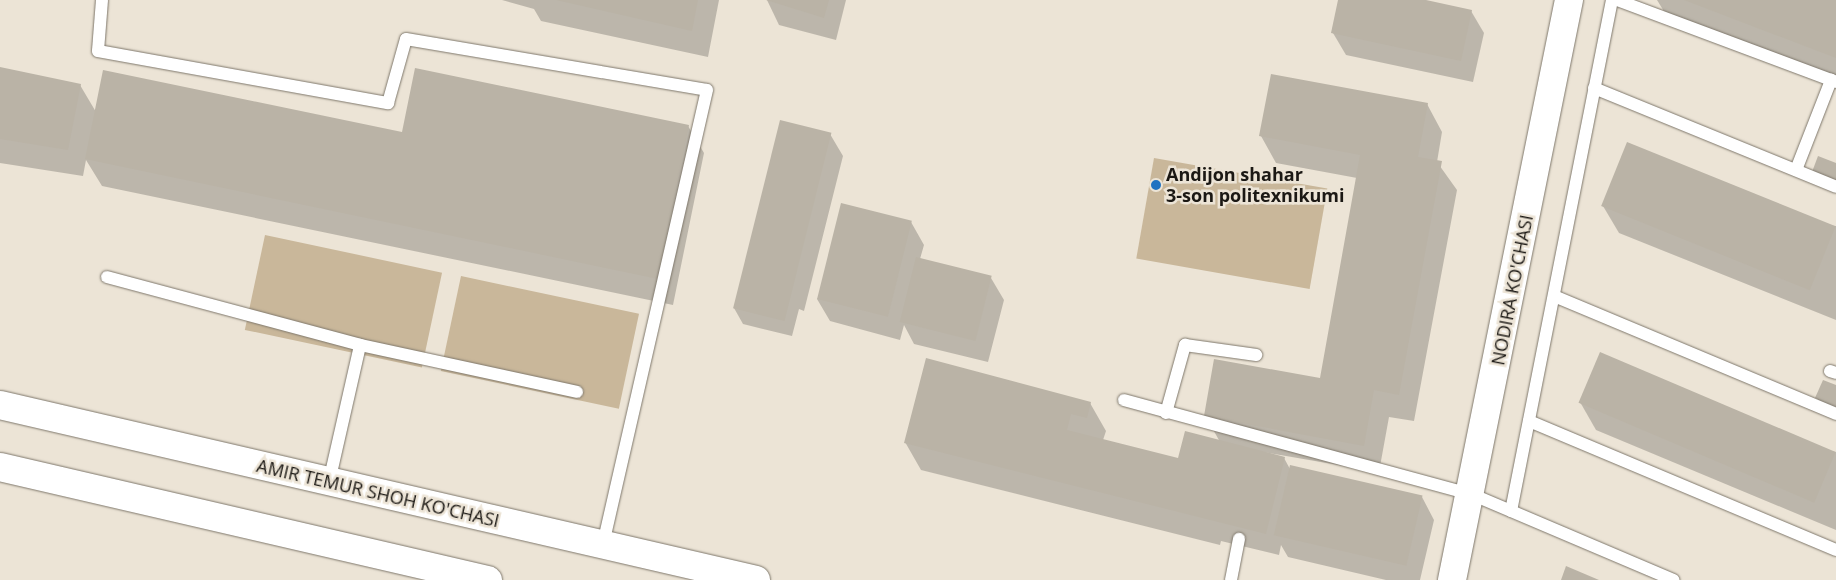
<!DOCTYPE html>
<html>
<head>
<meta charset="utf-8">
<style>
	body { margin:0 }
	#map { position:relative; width:1836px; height:580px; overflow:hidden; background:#ece4d6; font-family:"Open Sans",sans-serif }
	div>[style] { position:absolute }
	.green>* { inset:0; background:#c9b79a; transform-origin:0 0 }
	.shadow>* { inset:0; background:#0003 }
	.building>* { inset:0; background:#bab3a6; transform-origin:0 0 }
	.roads { filter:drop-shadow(0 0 1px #7e776b) drop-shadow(0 0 1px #7e776b) }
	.lane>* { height:12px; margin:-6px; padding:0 6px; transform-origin:6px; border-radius:6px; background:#fff }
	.secondary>* { height:28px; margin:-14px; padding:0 14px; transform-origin:14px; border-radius:14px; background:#fff }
	.primary>* { height:28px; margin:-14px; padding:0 14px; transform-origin:14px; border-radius:14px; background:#fff }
	.dots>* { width:14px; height:14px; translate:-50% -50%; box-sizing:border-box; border:2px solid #ece4d6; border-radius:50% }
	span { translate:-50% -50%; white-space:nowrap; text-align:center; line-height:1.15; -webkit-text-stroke:5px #ece4d6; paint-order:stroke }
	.poi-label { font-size:18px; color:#1b1814; font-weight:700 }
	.left { translate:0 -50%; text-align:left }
	.street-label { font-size:18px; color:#1b1814 }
</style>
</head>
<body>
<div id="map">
	<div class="green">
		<div style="left:1154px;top:158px;width:176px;height:102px;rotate:10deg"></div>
		<div style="left:265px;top:235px;width:181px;height:97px;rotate:12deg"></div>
		<div style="left:461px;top:276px;width:182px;height:97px;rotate:12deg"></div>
	</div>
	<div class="shadow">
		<div style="clip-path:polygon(502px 0,719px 0,708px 57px,541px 21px,534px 9px)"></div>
		<div style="clip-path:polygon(767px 0,846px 0,836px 40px,779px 25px)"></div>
		<div style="clip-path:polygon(1340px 0,1420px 0,1471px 11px,1484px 33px,1473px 82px,1346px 55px,1333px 33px)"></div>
		<div style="clip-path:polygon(1657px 0,1836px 0,1836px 79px,1665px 13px)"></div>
		<div style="clip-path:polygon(0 69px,80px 85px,96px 112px,403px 134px,688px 126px,704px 153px,673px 305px,102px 186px,86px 160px,83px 176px,0 163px)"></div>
		<div style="clip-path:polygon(1427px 104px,1442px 132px,1437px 162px,1457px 190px,1414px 421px,1389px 417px,1379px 472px,1257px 451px,1284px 458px,1290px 469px,1422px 497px,1434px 520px,1420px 580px,1386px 580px,1288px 557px,1281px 545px,1279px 555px,1221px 541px,1220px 545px,921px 470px,905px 442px,1090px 403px,1106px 431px,1103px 440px,1179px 460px,1220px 442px,1205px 415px,1321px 380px,1357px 178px,1276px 163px,1261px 136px)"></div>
		<div style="clip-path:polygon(830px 134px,843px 156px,804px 311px,799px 309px,792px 336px,743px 324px,734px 308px)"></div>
		<div style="clip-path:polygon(1603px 206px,1836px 226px,1836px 320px,1619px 233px)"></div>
		<div style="clip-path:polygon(911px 222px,924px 245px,920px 259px,991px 278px,1004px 300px,988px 362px,914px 344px,904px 325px,900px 340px,830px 321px,817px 299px)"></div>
		<div style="clip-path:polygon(1836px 387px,1836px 418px,1826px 413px,1817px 398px)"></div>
		<div style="clip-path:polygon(1580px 402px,1836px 452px,1836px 530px,1596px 430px)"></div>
	</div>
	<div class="building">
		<div style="clip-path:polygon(556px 0,698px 0,692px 31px)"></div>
		<div style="clip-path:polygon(766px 0,829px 0,824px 18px)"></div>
		<div style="clip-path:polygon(1338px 0,1426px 0,1472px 10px,1461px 61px,1331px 33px)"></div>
		<div style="clip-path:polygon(1684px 0,1836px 0,1836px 58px)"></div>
		<div style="clip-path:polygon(0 67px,81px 84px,68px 150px,0 139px)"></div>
		<div style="clip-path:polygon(415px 68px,689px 125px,658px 279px,85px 159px,103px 70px,402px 132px)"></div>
		<div style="clip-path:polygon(1271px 74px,1428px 103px,1418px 157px,1442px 161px,1399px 395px,1374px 390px,1364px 446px,1204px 416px,1214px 359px,1320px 378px,1360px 155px,1259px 136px)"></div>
		<div style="left:780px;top:120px;width:53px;height:194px;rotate:14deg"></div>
		<div style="left:1627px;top:142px;width:225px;height:69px;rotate:22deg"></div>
		<div style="clip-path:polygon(1818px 156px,1836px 163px,1836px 182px,1812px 172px)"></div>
		<div style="left:841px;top:203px;width:73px;height:99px;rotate:14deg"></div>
		<div style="left:916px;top:257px;width:78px;height:67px;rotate:14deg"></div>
		<div style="left:1600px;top:352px;width:256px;height:55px;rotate:23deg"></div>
		<div style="clip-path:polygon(926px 358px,1091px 402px,1087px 418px,1071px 414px,1067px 430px,1178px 458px,1185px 431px,1285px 457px,1266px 534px,904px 443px)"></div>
		<div style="clip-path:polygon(1823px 380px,1836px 385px,1836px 406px,1815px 398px)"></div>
		<div style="left:1290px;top:465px;width:136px;height:72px;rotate:13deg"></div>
		<div style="clip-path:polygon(1566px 566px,1599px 580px,1561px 580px)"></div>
	</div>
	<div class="roads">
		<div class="lane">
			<div style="left:102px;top:0;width:51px;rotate:94.5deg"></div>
			<div style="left:98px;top:51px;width:295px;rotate:10.2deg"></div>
			<div style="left:388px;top:103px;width:66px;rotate:-74.3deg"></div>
			<div style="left:406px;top:39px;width:305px;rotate:9.6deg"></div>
			<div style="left:707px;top:90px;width:467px;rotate:102.9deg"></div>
			<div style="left:1617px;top:0;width:234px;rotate:20.5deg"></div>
			<div style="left:1594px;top:88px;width:261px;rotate:22.2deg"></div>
			<div style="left:1796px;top:170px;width:97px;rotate:-68.7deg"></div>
			<div style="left:107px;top:277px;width:262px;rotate:15deg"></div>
			<div style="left:360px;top:345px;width:222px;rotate:12.2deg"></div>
			<div style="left:1554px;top:296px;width:306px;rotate:22.7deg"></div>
			<div style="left:1830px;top:371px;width:6px;rotate:18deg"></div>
			<div style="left:1124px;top:400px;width:360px;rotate:15.2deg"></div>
			<div style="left:1471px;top:494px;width:220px;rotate:23deg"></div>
			<div style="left:1166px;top:413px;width:71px;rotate:-74.4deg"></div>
			<div style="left:1185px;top:345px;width:72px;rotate:8deg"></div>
			<div style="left:1529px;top:421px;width:333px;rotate:22.8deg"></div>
			<div style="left:329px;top:482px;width:140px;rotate:-77.2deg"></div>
			<div style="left:1511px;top:511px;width:521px;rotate:-78.82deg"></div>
			<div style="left:1231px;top:580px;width:42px;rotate:-79deg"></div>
		</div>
		<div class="secondary">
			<div style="left:1452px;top:580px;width:592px;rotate:-78.6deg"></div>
		</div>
		<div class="primary">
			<div style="left:0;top:405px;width:776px;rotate:13.03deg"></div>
			<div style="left:0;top:467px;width:501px;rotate:13.04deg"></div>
		</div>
	</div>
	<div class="dots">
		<div style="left:1156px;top:185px;background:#2173c1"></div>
	</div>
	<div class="poi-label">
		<span class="left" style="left:1166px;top:185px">Andijon shahar<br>3-son politexnikumi</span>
	</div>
	<div class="street-label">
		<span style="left:1512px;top:290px;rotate:-79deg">NODIRA KO'CHASI</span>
		<span style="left:378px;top:493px;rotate:13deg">AMIR TEMUR SHOH KO'CHASI</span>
	</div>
</div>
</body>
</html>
